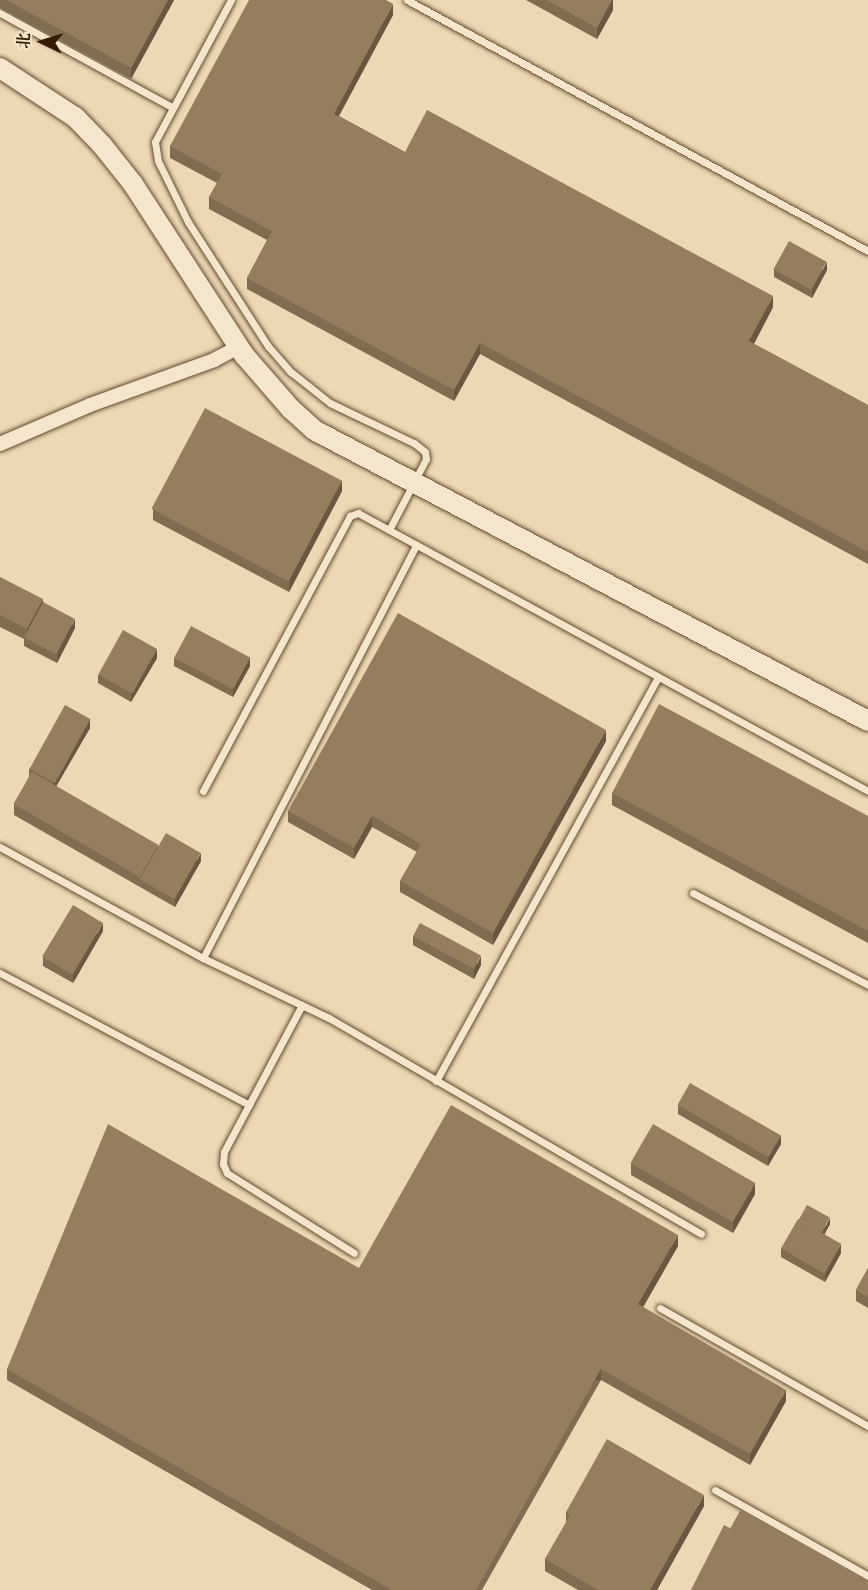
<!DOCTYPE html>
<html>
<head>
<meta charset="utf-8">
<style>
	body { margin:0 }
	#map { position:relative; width:868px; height:1590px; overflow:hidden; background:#ecd8b2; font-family:"Libre Bodoni","Noto Serif SC",serif }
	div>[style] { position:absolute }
	.roads { filter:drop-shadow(0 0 2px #644b2e) drop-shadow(0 0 2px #644b2e) }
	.lane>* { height:7px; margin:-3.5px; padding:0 3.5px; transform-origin:3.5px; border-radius:3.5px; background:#f3e6cd }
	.street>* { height:14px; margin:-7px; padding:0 7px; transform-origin:7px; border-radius:7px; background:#f3e6cd }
	.secondary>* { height:20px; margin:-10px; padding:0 10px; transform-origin:10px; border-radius:10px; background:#f3e6cd }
	.wall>* { inset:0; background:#806c51 }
	.shaded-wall>* { inset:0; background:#685842; transform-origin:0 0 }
	.building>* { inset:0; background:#957e5e; transform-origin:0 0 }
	span { translate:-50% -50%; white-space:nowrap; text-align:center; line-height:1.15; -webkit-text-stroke:4.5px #f3e6cd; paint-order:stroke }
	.north { position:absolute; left:12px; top:12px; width:60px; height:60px; -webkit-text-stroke:4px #f3e6cd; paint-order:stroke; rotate:274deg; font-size:16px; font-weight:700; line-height:24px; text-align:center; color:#361c02 }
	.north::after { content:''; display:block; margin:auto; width:21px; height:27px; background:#361c02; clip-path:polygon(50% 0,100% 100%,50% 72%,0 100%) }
</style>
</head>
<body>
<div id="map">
	<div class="roads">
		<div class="lane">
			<div style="left:231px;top:0;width:161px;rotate:118.2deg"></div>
			<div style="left:155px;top:142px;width:19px;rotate:81deg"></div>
			<div style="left:158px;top:161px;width:68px;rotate:63.8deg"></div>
			<div style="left:188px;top:222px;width:148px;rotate:57.2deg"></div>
			<div style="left:268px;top:346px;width:35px;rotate:49deg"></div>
			<div style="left:291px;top:372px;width:50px;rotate:38.5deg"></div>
			<div style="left:330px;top:403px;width:93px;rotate:25.5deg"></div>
			<div style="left:414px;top:443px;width:14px;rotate:39deg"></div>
			<div style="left:425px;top:452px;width:7px;rotate:82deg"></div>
			<div style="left:426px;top:459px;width:80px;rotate:117.5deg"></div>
			<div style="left:407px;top:0;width:525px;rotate:28.57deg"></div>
			<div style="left:0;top:13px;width:196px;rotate:28.7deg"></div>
			<div style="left:203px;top:791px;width:312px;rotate:-61.9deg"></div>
			<div style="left:350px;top:516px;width:9px;rotate:-21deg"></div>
			<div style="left:358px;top:513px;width:581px;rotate:28.59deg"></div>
			<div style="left:0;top:847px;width:231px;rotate:28.7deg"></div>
			<div style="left:203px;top:958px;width:140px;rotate:25.5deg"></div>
			<div style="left:329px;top:1018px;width:430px;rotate:30.1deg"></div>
			<div style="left:693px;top:893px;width:198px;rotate:27.7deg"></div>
			<div style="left:203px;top:958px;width:465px;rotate:-62.7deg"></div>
			<div style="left:0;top:973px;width:282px;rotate:27.9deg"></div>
			<div style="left:302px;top:1005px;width:166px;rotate:118deg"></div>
			<div style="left:224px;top:1152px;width:12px;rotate:95deg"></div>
			<div style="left:223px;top:1164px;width:10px;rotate:66deg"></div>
			<div style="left:227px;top:1173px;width:150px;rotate:32.2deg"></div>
			<div style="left:436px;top:1081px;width:461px;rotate:-61.2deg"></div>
			<div style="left:660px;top:1308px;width:239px;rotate:29.6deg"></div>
			<div style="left:715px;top:1490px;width:176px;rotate:29.3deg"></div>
		</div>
		<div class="street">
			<div style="left:0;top:444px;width:98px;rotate:-23.4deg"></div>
			<div style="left:90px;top:405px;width:132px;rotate:-19.9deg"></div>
			<div style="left:214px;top:360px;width:27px;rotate:-28deg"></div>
		</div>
		<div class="secondary">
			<div style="left:0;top:68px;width:90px;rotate:33.2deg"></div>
			<div style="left:75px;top:117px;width:39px;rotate:46deg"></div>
			<div style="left:102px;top:145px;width:50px;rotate:51.5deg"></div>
			<div style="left:133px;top:184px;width:204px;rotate:57deg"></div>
			<div style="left:244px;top:355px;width:72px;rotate:49deg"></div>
			<div style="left:291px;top:409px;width:31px;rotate:42deg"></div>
			<div style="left:314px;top:430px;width:626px;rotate:27.71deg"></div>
		</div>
	</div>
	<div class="wall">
		<div style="clip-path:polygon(0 0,174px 0,131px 79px,0 8px)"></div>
		<div style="clip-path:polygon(526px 0,613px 0,613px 10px,597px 39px)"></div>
		<div style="clip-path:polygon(393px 15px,339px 116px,405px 152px,773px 307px,754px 344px,868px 405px,868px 564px,480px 354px,454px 401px,247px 289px,247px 278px,267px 240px,209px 209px,209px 197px,217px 183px,170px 158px,170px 146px)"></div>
		<div style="clip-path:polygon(774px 269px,827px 270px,812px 298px,774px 277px)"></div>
		<div style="clip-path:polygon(342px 491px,289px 592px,153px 520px,153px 509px)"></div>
		<div style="clip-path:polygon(0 577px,43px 602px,75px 628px,57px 663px,24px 646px,24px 639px,0 627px)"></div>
		<div style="clip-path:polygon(157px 658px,131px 702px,98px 683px,98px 675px)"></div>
		<div style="clip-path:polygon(174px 658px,250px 666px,233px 697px,174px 666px)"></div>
		<div style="clip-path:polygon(90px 728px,56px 786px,158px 848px,201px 861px,175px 907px,14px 815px,14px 804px,29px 777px,29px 769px)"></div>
		<div style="clip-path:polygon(606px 741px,493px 945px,400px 892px,400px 881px,417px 852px,372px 827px,354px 859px,288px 822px,288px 811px)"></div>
		<div style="clip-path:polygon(612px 793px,868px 816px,868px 943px,612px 805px)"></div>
		<div style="clip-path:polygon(103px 931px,73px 983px,43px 966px,43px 957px)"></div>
		<div style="clip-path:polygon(413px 936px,481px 965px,474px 979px,413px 945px)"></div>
		<div style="clip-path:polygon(678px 1105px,781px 1144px,768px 1166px,678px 1114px)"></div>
		<div style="clip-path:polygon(631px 1163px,755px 1194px,733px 1233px,631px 1175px)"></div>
		<div style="clip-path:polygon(830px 1224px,824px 1234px,841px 1253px,825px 1282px,781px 1257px,781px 1248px)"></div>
		<div style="clip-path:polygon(678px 1246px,643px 1307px,786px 1401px,750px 1465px,601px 1380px,482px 1590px,372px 1590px,7px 1380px,7px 1369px,359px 1268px)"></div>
		<div style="clip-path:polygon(868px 1268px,868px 1308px,856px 1301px,856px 1290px)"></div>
		<div style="clip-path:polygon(704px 1506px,657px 1590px,578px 1590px,545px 1571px,545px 1559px,566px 1523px,566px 1512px)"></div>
	</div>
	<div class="shaded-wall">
		<div style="clip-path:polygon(168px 0,174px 0,131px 79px,131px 68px)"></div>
		<div style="clip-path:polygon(612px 0,613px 0,613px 10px,597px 39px,597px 28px)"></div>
		<div style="clip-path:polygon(393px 4px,393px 15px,334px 125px,334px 114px)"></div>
		<div style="clip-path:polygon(827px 262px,827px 270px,812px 298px,812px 289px)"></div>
		<div style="clip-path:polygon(773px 296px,773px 307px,749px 353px,749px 341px)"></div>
		<div style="clip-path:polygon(480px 343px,480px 354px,454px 401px,454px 390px)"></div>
		<div style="clip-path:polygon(342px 480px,342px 491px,289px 592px,289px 581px)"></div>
		<div style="clip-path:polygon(43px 599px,43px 611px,27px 639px,27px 629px)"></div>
		<div style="clip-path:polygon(75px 619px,75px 628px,57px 663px,57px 654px)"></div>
		<div style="clip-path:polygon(157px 649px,157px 658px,131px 702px,131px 694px)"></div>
		<div style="clip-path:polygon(250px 657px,250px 666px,233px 697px,233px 688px)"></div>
		<div style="clip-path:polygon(90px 719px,90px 728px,53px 792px,53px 783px)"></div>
		<div style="clip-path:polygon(606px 730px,606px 741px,493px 945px,493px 933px)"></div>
		<div style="clip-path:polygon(372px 816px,372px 827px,354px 859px,354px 848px)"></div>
		<div style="clip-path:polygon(158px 845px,158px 856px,140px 879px,140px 876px)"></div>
		<div style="clip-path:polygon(201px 853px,201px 861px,175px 907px,175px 899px)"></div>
		<div style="clip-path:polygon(103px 923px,103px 931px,73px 983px,73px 975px)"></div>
		<div style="clip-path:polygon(481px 956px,481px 965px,474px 979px,474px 970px)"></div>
		<div style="clip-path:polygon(781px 1135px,781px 1144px,768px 1166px,768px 1157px)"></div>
		<div style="clip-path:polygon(755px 1183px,755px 1194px,733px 1233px,733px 1222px)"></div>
		<div style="clip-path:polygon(830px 1218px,830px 1224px,821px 1241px,821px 1235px)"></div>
		<div style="clip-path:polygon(678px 1235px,678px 1246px,638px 1316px,638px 1304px)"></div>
		<div style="clip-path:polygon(841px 1244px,841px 1253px,825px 1282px,825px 1274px)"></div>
		<div style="left:601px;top:1369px;width:11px;height:254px;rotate:90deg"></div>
		<div style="clip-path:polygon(786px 1390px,786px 1401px,750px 1465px,750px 1454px)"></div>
		<div style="clip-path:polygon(704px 1495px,704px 1506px,657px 1590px,650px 1590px)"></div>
	</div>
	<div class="building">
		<div style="clip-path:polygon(6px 0,168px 0,131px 68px)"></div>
		<div style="clip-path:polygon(249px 0,386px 0,393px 4px,334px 114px,405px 152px,427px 110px,773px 296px,749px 341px,868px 405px,868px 552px,480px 343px,454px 390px,247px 278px,272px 231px,209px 197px,222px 174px,170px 146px)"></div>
		<div style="clip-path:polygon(547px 0,612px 0,597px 28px)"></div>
		<div style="left:789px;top:241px;width:43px;height:32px;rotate:29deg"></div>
		<div style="left:205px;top:408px;width:155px;height:114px;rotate:28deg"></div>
		<div style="clip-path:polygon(0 577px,43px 599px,27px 629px,0 615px)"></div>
		<div style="left:43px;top:602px;width:36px;height:40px;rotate:28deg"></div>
		<div style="clip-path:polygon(398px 613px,606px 730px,493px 933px,400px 881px,421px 844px,372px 816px,354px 848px,288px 811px)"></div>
		<div style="left:191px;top:626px;width:67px;height:36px;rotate:28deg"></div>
		<div style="left:123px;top:630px;width:39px;height:51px;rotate:29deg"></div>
		<div style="clip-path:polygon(659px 704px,868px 816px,868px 931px,612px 793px)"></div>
		<div style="left:65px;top:705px;width:29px;height:73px;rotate:29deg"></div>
		<div style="left:32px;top:772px;width:146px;height:37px;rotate:30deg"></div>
		<div style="left:166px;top:833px;width:40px;height:53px;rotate:30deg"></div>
		<div style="left:73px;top:905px;width:35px;height:60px;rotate:31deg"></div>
		<div style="left:420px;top:923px;width:69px;height:15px;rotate:28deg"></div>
		<div style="left:690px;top:1083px;width:105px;height:25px;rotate:30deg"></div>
		<div style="clip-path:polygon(451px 1105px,678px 1235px,638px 1304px,786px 1390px,750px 1454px,601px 1369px,476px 1590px,392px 1590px,7px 1369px,108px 1124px,359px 1268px)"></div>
		<div style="left:653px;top:1124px;width:118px;height:45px;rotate:30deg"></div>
		<div style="left:807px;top:1205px;width:26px;height:17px;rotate:29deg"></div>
		<div style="left:798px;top:1219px;width:50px;height:34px;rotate:30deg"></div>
		<div style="clip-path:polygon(868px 1268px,868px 1297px,856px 1290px)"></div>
		<div style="clip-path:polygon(607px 1439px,704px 1495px,650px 1590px,598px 1590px,545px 1559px,570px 1515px,566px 1512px)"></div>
		<div style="clip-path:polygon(741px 1509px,868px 1580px,868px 1590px,696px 1590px)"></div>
		<div style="left:724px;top:1525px;width:7px;height:74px;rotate:27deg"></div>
	</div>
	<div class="north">北</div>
</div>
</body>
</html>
